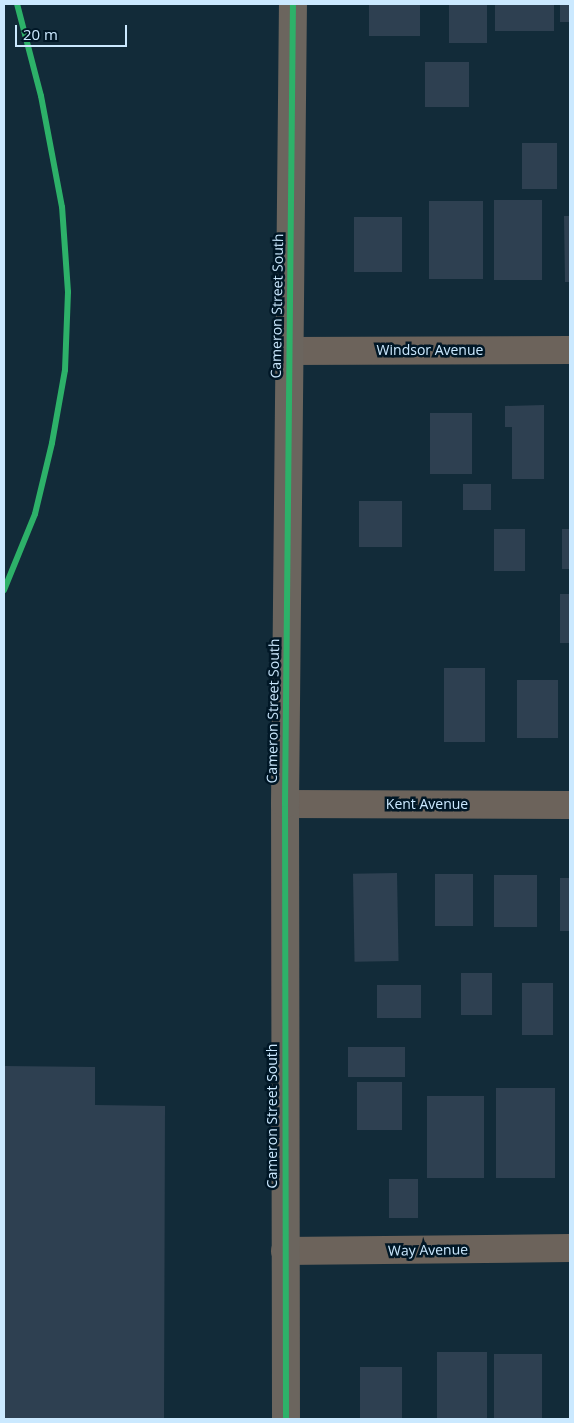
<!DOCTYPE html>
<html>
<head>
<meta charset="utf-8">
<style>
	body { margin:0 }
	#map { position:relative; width:574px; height:1423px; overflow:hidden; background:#122b39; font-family:"Open Sans",sans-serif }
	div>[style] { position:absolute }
	.building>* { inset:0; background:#2e4051; transform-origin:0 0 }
	.street>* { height:28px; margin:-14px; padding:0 14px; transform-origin:14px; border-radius:14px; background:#6c635b }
	.secondary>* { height:28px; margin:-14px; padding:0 14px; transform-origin:14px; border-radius:14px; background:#6b655e }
	.cycleway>* { height:6px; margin:-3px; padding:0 3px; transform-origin:3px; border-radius:3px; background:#2db169 }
	span { translate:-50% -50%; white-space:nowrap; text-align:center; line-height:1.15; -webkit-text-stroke:5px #001726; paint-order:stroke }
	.street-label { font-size:14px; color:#cbe9ff }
	.frame { position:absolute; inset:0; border:5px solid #cbe9ff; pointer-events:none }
	.scale { position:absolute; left:15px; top:25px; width:112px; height:22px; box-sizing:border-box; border:2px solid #cbe9ff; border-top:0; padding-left:6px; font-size:15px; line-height:18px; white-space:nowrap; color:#cbe9ff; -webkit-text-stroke:4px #001726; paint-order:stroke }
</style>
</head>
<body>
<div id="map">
	<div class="building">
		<div style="left:369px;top:4px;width:51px;height:32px"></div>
		<div style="left:449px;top:4px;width:38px;height:39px"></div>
		<div style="left:495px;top:4px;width:59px;height:27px"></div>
		<div style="left:560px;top:4px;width:10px;height:18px"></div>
		<div style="left:425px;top:62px;width:44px;height:45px"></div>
		<div style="left:557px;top:143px;width:46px;height:35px;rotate:90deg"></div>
		<div style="left:494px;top:200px;width:48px;height:80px"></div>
		<div style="left:483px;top:201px;width:78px;height:54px;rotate:90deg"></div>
		<div style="clip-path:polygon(564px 216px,570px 216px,570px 282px,565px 282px)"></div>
		<div style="left:354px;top:217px;width:48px;height:55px"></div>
		<div style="clip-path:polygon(544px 405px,544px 479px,512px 479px,512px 427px,505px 427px,505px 406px)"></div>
		<div style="left:430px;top:413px;width:42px;height:61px"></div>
		<div style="left:463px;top:484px;width:28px;height:26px"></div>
		<div style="left:359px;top:501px;width:43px;height:46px"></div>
		<div style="left:494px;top:529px;width:31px;height:42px"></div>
		<div style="left:562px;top:529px;width:8px;height:40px"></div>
		<div style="left:560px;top:594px;width:10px;height:49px"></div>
		<div style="left:444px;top:668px;width:41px;height:74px"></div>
		<div style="left:517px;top:680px;width:41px;height:58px"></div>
		<div style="left:397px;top:873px;width:88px;height:44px;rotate:89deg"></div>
		<div style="left:435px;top:874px;width:38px;height:52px"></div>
		<div style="left:494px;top:875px;width:43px;height:52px"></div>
		<div style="left:560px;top:878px;width:10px;height:53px"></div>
		<div style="left:461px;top:973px;width:31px;height:42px"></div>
		<div style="left:522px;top:983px;width:31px;height:52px"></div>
		<div style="left:377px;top:985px;width:44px;height:33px"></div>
		<div style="left:348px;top:1047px;width:57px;height:30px"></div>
		<div style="clip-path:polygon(4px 1066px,95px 1067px,95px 1105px,165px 1106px,164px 1419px,4px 1419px)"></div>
		<div style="left:357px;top:1082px;width:45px;height:48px"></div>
		<div style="left:555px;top:1088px;width:90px;height:59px;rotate:90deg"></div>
		<div style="left:427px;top:1096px;width:57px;height:82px"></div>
		<div style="left:389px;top:1179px;width:29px;height:39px"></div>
		<div style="left:437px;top:1352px;width:50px;height:67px"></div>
		<div style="left:494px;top:1354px;width:48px;height:65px"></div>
		<div style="left:360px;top:1367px;width:42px;height:52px"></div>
	</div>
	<div class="street">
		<div style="left:289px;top:351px;width:281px;rotate:-0.2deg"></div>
		<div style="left:285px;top:804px;width:285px;rotate:0.2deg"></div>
		<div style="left:285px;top:1251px;width:285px;rotate:-0.6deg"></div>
	</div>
	<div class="secondary">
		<div style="left:286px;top:1419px;width:615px;rotate:-90.09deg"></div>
		<div style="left:285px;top:804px;width:800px;rotate:-89.43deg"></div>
	</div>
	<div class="cycleway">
		<div style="left:4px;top:590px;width:82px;rotate:-67.8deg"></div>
		<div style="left:35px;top:514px;width:73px;rotate:-76.5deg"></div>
		<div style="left:52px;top:443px;width:74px;rotate:-79.9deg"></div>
		<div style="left:65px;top:370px;width:78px;rotate:-87.8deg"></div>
		<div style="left:68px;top:292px;width:85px;rotate:-94deg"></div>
		<div style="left:62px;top:207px;width:113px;rotate:-100.7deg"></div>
		<div style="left:41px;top:96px;width:95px;rotate:-104.6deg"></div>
		<div style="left:286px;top:1419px;width:615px;rotate:-90.09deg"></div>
		<div style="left:285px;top:804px;width:800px;rotate:-89.43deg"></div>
	</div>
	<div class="street-label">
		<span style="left:277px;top:306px;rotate:-89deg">Cameron Street South</span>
		<span style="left:430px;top:350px">Windsor Avenue</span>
		<span style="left:273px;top:711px;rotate:-89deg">Cameron Street South</span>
		<span style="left:427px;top:804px">Kent Avenue</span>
		<span style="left:272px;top:1116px;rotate:-90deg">Cameron Street South</span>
		<span style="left:428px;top:1250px;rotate:-1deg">Way Avenue</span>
	</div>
	<div class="frame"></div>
	<div class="scale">20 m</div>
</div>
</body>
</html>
